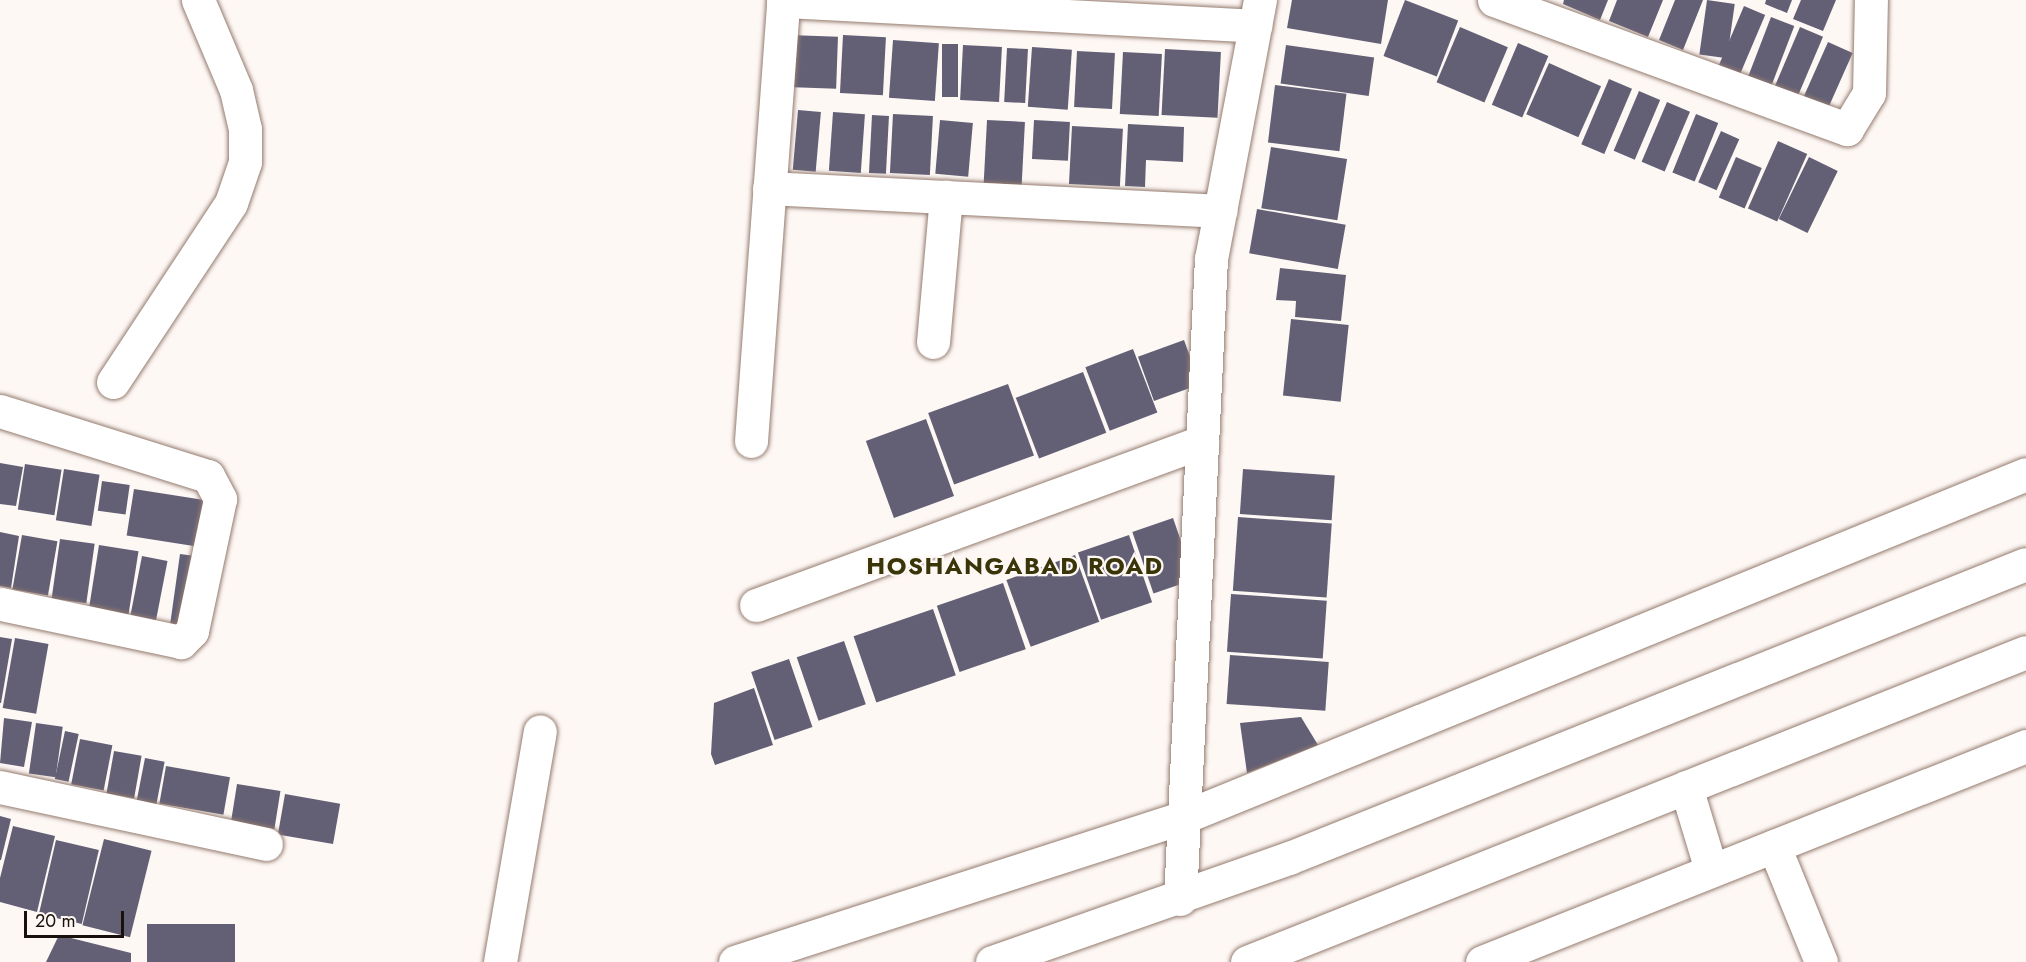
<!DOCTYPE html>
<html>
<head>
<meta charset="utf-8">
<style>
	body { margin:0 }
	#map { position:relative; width:2026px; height:962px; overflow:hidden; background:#fef8f5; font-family:Jost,sans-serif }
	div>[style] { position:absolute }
	.building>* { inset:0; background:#636076; transform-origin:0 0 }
	.roads { filter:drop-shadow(0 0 2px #947b6e) drop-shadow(0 0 2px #947b6e) }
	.minor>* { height:33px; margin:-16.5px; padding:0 16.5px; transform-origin:16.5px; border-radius:16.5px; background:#fff }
	.major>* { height:33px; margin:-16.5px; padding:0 16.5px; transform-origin:16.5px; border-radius:16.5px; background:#fff }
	span { translate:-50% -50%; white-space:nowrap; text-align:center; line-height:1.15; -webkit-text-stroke:4.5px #fef8f5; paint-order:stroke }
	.district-label { font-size:24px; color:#3a3409; font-weight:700; letter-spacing:1.5px }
	.scale { position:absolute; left:24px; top:911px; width:100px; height:27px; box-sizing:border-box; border:3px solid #19100b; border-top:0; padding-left:8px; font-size:18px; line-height:21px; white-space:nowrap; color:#19100b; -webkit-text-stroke:4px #fef8f5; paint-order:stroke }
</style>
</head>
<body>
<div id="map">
	<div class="building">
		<div style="clip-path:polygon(1292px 0,1388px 0,1381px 44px,1287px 28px)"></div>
		<div style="left:1405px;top:0;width:57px;height:60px;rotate:21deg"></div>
		<div style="clip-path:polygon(1564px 0,1608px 0,1600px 20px,1563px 4px)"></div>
		<div style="clip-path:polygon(1617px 0,1663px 0,1648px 37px,1609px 21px)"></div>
		<div style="clip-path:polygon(1675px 0,1703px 0,1683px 50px,1659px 40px)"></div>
		<div style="left:1707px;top:0;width:28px;height:55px;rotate:8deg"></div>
		<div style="clip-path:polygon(1766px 0,1792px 0,1787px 13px,1765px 4px)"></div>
		<div style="clip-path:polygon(1801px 0,1836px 0,1823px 31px,1793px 19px)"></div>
		<div style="left:1744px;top:6px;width:23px;height:66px;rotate:23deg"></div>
		<div style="left:1771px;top:17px;width:25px;height:64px;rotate:21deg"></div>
		<div style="left:1460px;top:27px;width:52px;height:60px;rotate:23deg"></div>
		<div style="left:1800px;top:27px;width:25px;height:66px;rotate:23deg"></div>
		<div style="left:789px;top:35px;width:49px;height:52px;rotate:2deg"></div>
		<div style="left:843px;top:35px;width:43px;height:58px;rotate:3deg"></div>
		<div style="left:893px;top:40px;width:46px;height:58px;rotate:4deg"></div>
		<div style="left:1828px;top:42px;width:27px;height:61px;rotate:24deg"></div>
		<div style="left:1518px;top:43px;width:33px;height:67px;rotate:23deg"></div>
		<div style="left:942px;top:44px;width:16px;height:53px"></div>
		<div style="left:963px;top:45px;width:39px;height:55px;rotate:3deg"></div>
		<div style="left:1286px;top:45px;width:89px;height:39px;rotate:8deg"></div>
		<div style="left:1032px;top:47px;width:40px;height:60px;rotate:4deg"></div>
		<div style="left:1007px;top:48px;width:21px;height:54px;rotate:3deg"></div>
		<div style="left:1165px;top:49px;width:56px;height:66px;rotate:3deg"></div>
		<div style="left:1077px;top:51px;width:38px;height:56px;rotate:3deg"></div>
		<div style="left:1123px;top:52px;width:39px;height:62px;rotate:3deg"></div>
		<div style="left:1549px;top:63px;width:57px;height:56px;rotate:24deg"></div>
		<div style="left:1609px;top:79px;width:25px;height:71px;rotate:23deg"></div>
		<div style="left:1275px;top:85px;width:72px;height:58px;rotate:7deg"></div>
		<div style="left:1639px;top:91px;width:23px;height:65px;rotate:23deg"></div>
		<div style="left:1667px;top:102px;width:25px;height:65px;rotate:23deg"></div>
		<div style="left:798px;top:110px;width:23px;height:60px;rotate:5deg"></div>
		<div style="left:833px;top:112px;width:32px;height:59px;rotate:4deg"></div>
		<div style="left:893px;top:114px;width:40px;height:59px;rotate:3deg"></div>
		<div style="left:1696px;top:114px;width:24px;height:63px;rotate:22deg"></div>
		<div style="left:872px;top:115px;width:17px;height:58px;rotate:3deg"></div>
		<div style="left:940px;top:120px;width:33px;height:54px;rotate:5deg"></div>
		<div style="left:987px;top:120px;width:38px;height:63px;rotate:3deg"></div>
		<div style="left:1034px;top:120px;width:36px;height:39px;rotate:3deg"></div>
		<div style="clip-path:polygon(1128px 124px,1184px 127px,1183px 162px,1146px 160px,1145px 187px,1125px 186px)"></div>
		<div style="left:1072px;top:126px;width:51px;height:58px;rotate:3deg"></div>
		<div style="left:1721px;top:131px;width:20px;height:56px;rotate:24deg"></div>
		<div style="left:1778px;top:141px;width:32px;height:74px;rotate:24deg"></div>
		<div style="left:1271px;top:147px;width:77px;height:62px;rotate:9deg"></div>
		<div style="left:1736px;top:157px;width:28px;height:44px;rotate:23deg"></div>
		<div style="left:1809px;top:157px;width:32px;height:69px;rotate:26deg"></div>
		<div style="left:1257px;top:209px;width:90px;height:45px;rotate:10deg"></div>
		<div style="clip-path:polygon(1280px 268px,1346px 275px,1341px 321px,1295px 317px,1296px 301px,1276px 300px)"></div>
		<div style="left:1291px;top:319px;width:58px;height:77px;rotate:6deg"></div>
		<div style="left:1184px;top:340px;width:47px;height:49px;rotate:70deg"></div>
		<div style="left:1133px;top:349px;width:68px;height:51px;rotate:69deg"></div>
		<div style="left:1083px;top:372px;width:65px;height:72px;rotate:69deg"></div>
		<div style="left:1008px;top:384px;width:76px;height:85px;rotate:70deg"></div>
		<div style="left:926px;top:419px;width:82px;height:64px;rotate:70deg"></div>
		<div style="clip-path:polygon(0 463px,23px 467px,16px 506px,0 504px)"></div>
		<div style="left:25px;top:464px;width:37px;height:46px;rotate:9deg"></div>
		<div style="left:64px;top:469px;width:36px;height:52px;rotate:9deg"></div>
		<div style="left:1243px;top:469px;width:92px;height:45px;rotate:4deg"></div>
		<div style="left:102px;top:481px;width:28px;height:30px;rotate:8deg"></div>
		<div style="left:134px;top:489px;width:71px;height:47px;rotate:9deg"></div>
		<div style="left:1238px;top:517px;width:94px;height:74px;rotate:4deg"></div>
		<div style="left:1173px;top:518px;width:65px;height:43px;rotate:71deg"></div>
		<div style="clip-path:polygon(0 532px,19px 536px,11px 588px,0 586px)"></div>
		<div style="left:22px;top:535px;width:36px;height:55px;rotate:10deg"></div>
		<div style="left:1129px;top:535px;width:71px;height:54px;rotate:71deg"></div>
		<div style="left:60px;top:539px;width:35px;height:60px;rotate:8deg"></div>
		<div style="left:99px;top:545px;width:40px;height:65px;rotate:9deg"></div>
		<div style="left:180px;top:554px;width:15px;height:72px;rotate:8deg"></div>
		<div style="left:1075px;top:555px;width:71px;height:73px;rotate:70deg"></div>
		<div style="left:142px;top:556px;width:26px;height:65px;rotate:11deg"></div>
		<div style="left:1003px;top:583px;width:70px;height:70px;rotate:71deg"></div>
		<div style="left:1231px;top:594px;width:96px;height:58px;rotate:4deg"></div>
		<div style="left:933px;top:609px;width:70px;height:84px;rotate:71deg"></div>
		<div style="clip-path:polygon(0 637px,12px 639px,1px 703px,0 703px)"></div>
		<div style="left:15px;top:638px;width:34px;height:71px;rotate:10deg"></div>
		<div style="left:844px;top:641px;width:67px;height:50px;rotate:71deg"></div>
		<div style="left:1230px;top:655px;width:99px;height:49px;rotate:4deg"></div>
		<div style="left:789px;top:659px;width:72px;height:40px;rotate:71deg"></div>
		<div style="clip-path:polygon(754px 688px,773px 745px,715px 765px,711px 754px,714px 703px)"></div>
		<div style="clip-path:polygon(1301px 717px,1318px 745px,1247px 773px,1240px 723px)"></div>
		<div style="clip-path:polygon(4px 718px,32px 722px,24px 767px,0 763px)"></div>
		<div style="left:36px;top:723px;width:27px;height:51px;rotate:8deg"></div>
		<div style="left:65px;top:731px;width:14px;height:49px;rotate:12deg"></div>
		<div style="left:80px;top:739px;width:33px;height:46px;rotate:11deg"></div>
		<div style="left:114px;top:751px;width:28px;height:43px;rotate:10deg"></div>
		<div style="left:145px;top:758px;width:20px;height:45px;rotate:11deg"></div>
		<div style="left:166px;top:766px;width:65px;height:38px;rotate:10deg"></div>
		<div style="left:237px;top:784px;width:44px;height:43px;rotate:9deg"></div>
		<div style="left:285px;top:794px;width:56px;height:41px;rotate:10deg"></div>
		<div style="clip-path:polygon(0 816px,11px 819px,1px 860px,0 860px)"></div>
		<div style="clip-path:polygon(13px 826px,55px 836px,37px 912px,0 902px,0 878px)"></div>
		<div style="left:104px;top:839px;width:49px;height:89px;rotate:14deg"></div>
		<div style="left:56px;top:840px;width:44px;height:76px;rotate:13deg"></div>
		<div style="left:235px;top:924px;width:38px;height:88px;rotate:90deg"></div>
		<div style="clip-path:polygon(59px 935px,131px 953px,131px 962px,46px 962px)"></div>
	</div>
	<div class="roads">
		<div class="minor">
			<div style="left:1494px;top:0;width:376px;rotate:20.1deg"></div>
			<div style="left:1847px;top:129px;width:42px;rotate:-58.6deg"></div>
			<div style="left:1869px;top:93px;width:93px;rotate:-88.8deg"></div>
			<div style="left:783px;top:1px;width:473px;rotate:3deg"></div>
			<div style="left:769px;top:188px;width:452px;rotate:2.9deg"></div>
			<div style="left:933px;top:342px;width:146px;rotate:-84.9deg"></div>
			<div style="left:113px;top:382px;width:214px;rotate:-56.6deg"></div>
			<div style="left:231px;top:203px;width:43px;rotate:-71.1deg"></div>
			<div style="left:245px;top:162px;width:33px;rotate:-90deg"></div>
			<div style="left:245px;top:129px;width:40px;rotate:-103deg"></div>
			<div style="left:236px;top:90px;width:98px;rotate:-112.9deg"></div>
			<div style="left:0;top:411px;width:218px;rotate:17.4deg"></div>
			<div style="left:208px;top:476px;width:26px;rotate:62deg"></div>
			<div style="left:220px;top:499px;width:135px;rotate:102deg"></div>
			<div style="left:192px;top:631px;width:16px;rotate:135deg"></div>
			<div style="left:181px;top:642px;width:185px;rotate:-168.1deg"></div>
			<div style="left:751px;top:441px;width:442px;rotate:-85.8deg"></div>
			<div style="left:756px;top:605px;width:475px;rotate:-20.1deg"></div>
			<div style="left:0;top:787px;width:272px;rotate:12.1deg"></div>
			<div style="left:1686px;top:787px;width:87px;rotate:73.2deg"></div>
			<div style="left:1774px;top:846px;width:125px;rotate:67.9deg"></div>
			<div style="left:1180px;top:899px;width:641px;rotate:-87.23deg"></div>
			<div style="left:1211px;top:259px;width:264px;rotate:-79.3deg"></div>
			<div style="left:500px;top:962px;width:234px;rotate:-80.2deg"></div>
			<div style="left:735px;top:962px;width:472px;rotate:-17.9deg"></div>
			<div style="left:1184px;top:817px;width:909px;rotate:-22.16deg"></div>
			<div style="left:1482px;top:962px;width:585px;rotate:-21.66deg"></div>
		</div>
		<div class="major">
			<div style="left:992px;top:962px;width:315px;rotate:-19.3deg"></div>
			<div style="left:1289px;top:858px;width:793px;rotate:-21.75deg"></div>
			<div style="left:1247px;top:962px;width:838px;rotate:-21.7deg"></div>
		</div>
	</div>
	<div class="district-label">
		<span style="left:1015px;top:566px">HOSHANGABAD ROAD</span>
	</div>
	<div class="scale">20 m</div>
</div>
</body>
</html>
